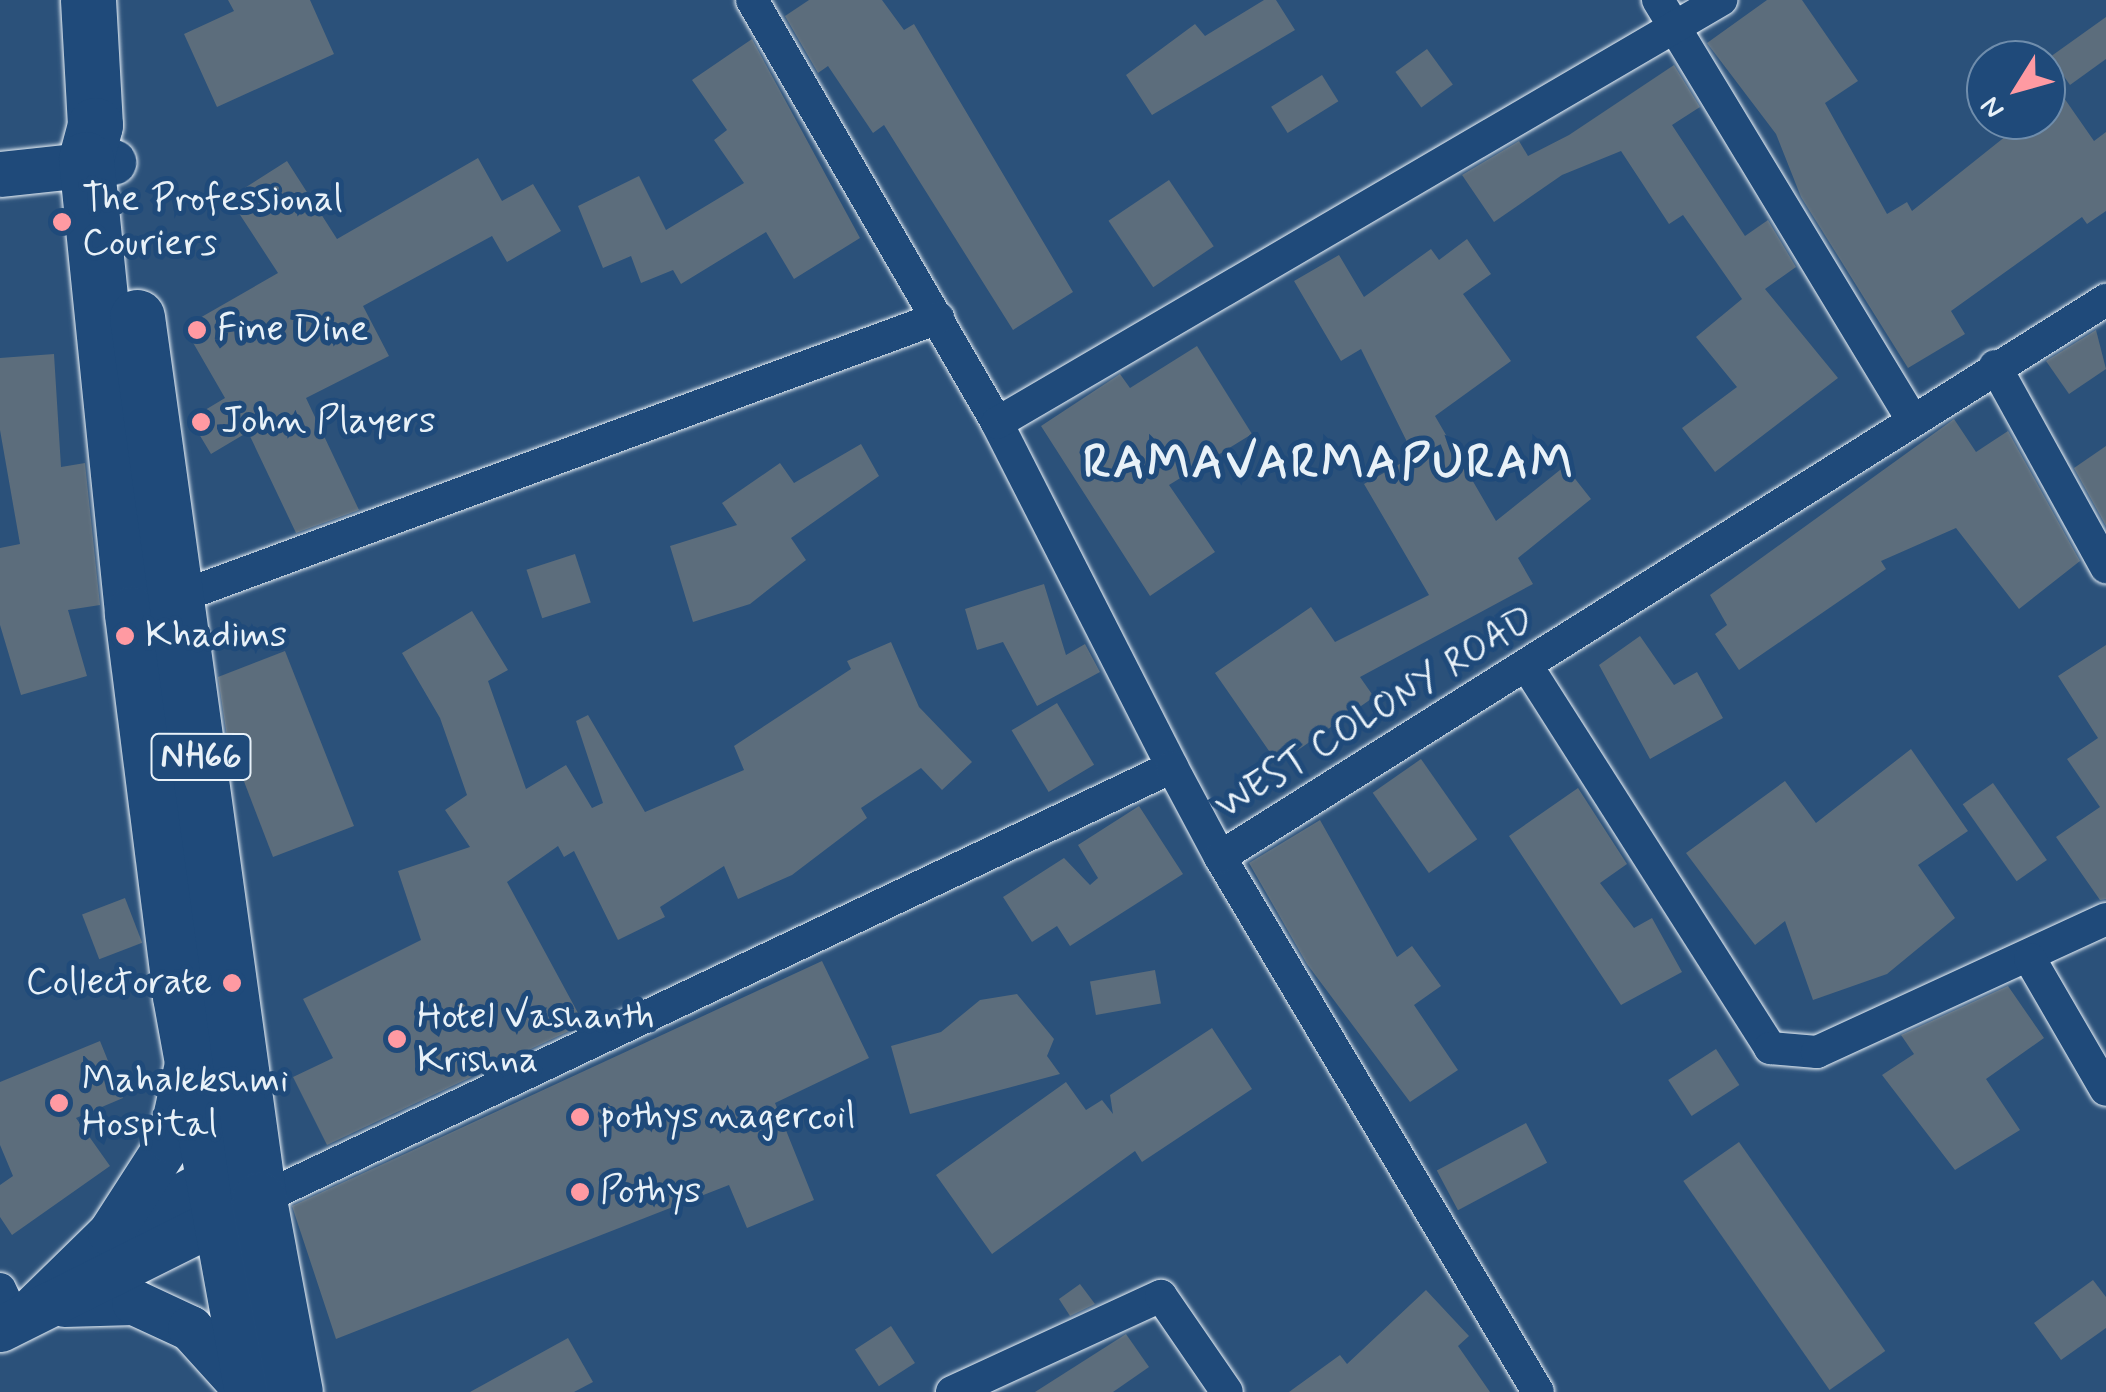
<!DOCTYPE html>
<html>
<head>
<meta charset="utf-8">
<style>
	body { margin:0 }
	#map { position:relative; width:2106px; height:1392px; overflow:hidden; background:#2b517a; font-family:Mynerve,sans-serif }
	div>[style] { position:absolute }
	.building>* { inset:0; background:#5c6d7c; transform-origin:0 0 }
	.roads { filter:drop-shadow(0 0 2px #e8f1f8) drop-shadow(0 0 2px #e8f1f8) }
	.street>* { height:32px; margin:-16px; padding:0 16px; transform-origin:16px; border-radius:16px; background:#1f4a7a }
	.secondary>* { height:45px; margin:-22.5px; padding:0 22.5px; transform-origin:22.5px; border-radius:22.5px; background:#1f4a7a }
	.highway>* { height:55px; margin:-27.5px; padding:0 27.5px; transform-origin:27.5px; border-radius:27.5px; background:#1f4a7a }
	.dots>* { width:28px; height:28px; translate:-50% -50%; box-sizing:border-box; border:5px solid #1f4a7a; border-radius:50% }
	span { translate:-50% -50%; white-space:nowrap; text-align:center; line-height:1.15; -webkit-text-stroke:10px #1f4a7a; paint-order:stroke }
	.shield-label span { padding:2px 8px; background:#1f4a7a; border:2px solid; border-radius:8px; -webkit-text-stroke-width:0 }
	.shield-label { font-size:35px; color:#e8f1f8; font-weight:700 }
	.poi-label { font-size:38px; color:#e8f1f8 }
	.left { translate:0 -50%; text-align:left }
	.right { translate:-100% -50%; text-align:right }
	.street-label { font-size:38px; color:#e8f1f8 }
	.district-label { font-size:48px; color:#e8f1f8; font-weight:700; letter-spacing:2.5px }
	.north { position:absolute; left:1966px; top:40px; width:100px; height:100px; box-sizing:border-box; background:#1f4a7a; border:2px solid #6f8dac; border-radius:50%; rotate:233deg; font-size:28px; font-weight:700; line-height:40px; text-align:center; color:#e8f1f8 }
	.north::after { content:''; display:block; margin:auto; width:35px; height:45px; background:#ff9aa2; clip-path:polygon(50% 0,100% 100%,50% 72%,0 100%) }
</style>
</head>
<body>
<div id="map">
	<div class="building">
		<div style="clip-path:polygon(228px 0,310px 0,334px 54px,217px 107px,184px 34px,234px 11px)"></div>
		<div style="clip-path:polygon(809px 0,882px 0,904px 30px,914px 24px,1073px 292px,1013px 330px,884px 125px,873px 133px,828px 66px,818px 73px,785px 16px)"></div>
		<div style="clip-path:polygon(1264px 0,1276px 0,1295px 30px,1152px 115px,1126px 75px,1195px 24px,1205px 36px)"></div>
		<div style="clip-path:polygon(1767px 0,1802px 0,1858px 81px,1825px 103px,1887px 214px,1907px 202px,1912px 211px,2026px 120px,2046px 120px,2046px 72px,2094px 141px,2106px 132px,2106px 211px,2087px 224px,2082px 217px,1951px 311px,1965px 334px,1908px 368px,1801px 197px,1776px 134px,1707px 43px)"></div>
		<div style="clip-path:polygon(2106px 17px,2106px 59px,2070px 85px,2050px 57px)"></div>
		<div style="clip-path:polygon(752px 39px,860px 238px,794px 279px,766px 232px,681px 284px,673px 270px,641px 283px,631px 256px,603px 268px,578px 206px,639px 176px,666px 230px,744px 183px,714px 140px,727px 130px,692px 80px)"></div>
		<div style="left:1427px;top:49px;width:44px;height:39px;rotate:54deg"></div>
		<div style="clip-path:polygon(1674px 65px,1700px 107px,1672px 125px,1745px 236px,1768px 220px,1796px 267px,1765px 289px,1838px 378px,1715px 472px,1682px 428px,1737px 387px,1696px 337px,1742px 299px,1683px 215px,1669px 224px,1621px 151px,1562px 175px,1494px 222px,1462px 175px,1519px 141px,1528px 156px,1569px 135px)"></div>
		<div style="left:1322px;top:75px;width:31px;height:60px;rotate:58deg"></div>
		<div style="clip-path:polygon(478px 158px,502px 201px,533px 184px,561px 231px,507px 262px,492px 236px,363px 306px,389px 356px,306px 398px,359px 510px,296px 533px,248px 432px,211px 454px,190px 419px,225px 398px,184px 327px,278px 273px,229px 198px,287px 161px,337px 239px)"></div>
		<div style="left:1169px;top:180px;width:80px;height:73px;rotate:56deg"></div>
		<div style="clip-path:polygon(1467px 239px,1491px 274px,1463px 294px,1511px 361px,1435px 416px,1496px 521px,1565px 466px,1591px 499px,1518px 558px,1533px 584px,1360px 677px,1374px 697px,1278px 764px,1215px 673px,1311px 607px,1335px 642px,1429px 595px,1364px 484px,1414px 456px,1361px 349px,1341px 361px,1294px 281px,1339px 255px,1364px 297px,1431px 249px,1439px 260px)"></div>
		<div style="clip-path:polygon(2096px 330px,2106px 369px,2069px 394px,2046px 361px)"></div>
		<div style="clip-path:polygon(1197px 346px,1252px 434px,1169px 485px,1215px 552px,1150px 596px,1041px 426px,1120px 374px,1130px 388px)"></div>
		<div style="clip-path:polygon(54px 354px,61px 467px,85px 463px,100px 605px,68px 610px,87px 676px,21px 695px,0 625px,0 548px,20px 544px,0 430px,0 358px)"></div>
		<div style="clip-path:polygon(1954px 419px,1976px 452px,2008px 431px,2080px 561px,2019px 609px,1956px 528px,1881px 561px,1886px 569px,1739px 670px,1715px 634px,1727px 625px,1710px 595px)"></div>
		<div style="clip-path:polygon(861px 444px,879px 476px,791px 538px,806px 560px,750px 604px,693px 622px,670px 546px,737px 525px,722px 503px,780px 463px,794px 483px)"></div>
		<div style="clip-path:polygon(2106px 446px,2106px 526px,2074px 468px)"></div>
		<div style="left:575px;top:554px;width:51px;height:51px;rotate:72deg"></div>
		<div style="clip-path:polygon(1044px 584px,1066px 655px,1085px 644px,1100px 672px,1037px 706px,1003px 642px,977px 650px,965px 609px)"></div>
		<div style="clip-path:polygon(472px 611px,508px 670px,488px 681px,526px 789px,566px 765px,592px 808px,603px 803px,576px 721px,588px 715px,645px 812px,744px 770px,734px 746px,851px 669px,847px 661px,891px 642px,919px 707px,972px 762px,942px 790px,921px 768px,861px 808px,867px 818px,792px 875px,738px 899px,724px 866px,660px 907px,665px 917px,618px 940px,574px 851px,564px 857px,558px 846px,507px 882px,584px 1024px,327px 1145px,293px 1077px,333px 1058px,303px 999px,421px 940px,398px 871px,470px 847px,445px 810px,467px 795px,440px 718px,402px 653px)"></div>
		<div style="clip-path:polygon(1640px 636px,1674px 685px,1697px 672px,1723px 718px,1650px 759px,1599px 665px)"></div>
		<div style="clip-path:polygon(2106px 645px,2106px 899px,2100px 900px,2056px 837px,2100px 807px,2067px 759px,2098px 738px,2058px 676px)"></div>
		<div style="clip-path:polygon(285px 651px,354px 826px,273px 857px,227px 737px,218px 677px)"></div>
		<div style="left:1057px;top:703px;width:72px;height:53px;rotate:59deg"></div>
		<div style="clip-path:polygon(1911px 749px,1968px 831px,1918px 865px,1955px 918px,1887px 974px,1813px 1000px,1785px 921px,1755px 945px,1686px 853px,1785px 781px,1816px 823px)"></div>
		<div style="left:1421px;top:759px;width:98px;height:59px;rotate:55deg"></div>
		<div style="left:1993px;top:783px;width:94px;height:37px;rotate:55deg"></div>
		<div style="clip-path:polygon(1578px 788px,1627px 864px,1600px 883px,1634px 928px,1652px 918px,1682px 972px,1621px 1005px,1509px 836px)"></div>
		<div style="clip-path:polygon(1139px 806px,1183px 874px,1070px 946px,1057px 926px,1032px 942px,1003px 897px,1064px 858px,1090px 885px,1098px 878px,1078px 845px)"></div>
		<div style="clip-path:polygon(1320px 820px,1397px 957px,1412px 946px,1441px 986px,1414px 1005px,1458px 1070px,1410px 1102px,1307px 964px,1249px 863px)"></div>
		<div style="left:125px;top:898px;width:48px;height:46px;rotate:69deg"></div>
		<div style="clip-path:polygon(822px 961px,869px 1058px,775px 1103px,814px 1200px,747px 1228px,729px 1185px,336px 1339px,292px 1206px)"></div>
		<div style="left:1155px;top:970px;width:34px;height:66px;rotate:80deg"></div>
		<div style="clip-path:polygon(2008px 986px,2044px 1038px,1986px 1079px,2020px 1130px,1955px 1170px,1882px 1075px,1914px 1054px,1901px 1035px)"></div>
		<div style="clip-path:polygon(1017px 994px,1054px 1039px,1047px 1056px,1060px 1074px,910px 1114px,891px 1046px,941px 1032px,980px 1000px)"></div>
		<div style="clip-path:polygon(1212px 1028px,1252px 1089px,1142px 1162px,1135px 1151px,992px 1254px,936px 1175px,1066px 1082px,1086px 1110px,1102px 1100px,1113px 1114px,1110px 1095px)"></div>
		<div style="clip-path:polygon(100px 1041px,123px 1098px,76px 1118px,110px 1166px,12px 1235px,0 1217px,0 1185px,13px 1176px,0 1145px,0 1082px)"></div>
		<div style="left:1716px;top:1049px;width:43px;height:57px;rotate:57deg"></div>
		<div style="left:1526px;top:1123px;width:45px;height:101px;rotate:62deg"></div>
		<div style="left:1739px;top:1142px;width:255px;height:68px;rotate:55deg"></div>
		<div style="clip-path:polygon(2093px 1280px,2106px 1297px,2106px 1328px,2061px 1360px,2034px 1323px)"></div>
		<div style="clip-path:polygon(1080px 1284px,1095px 1304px,1070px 1316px,1059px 1299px)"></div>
		<div style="clip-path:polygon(1426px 1290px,1469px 1336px,1458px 1346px,1490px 1392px,1289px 1392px,1340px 1355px,1347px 1364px)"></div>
		<div style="left:891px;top:1326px;width:44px;height:43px;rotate:57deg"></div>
		<div style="clip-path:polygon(1126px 1334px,1149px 1367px,1113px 1392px,1035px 1392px)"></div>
		<div style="clip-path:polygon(568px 1338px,593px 1382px,574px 1392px,470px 1392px)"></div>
	</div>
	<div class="roads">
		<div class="street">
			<div style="left:752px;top:0;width:489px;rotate:59.9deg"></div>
			<div style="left:997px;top:423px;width:386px;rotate:63deg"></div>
			<div style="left:1658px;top:0;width:486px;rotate:58.8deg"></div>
			<div style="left:1995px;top:366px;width:230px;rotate:61.1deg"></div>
			<div style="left:997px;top:423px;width:839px;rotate:-30.3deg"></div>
			<div style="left:163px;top:603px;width:826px;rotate:-20.19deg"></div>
			<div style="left:1527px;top:666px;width:453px;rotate:57.5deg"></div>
			<div style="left:1770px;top:1048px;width:47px;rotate:4.9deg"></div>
			<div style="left:1817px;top:1052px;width:318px;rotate:-24.7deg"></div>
			<div style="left:1220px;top:857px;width:622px;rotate:59.27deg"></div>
			<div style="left:2030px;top:959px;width:151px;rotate:59.9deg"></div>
			<div style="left:259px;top:1200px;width:1010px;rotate:-25.37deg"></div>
			<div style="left:1172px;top:767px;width:102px;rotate:61.9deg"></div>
			<div style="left:1220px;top:857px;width:1047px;rotate:-32.16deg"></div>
			<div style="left:0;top:1289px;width:33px;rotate:65deg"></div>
			<div style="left:952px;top:1392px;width:230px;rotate:-24.7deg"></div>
			<div style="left:1161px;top:1296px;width:116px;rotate:55.5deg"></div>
		</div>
		<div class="secondary">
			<div style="left:0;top:174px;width:114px;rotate:-6.1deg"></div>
			<div style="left:116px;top:1230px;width:141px;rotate:-27.8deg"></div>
			<div style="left:64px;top:1304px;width:70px;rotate:-1.6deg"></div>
			<div style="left:134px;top:1302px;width:62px;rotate:24.9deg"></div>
			<div style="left:190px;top:1328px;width:86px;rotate:47.8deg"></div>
			<div style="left:28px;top:1313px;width:115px;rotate:-44.3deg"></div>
			<div style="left:110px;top:1233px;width:111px;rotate:-57.2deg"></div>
			<div style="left:170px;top:1140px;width:83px;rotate:-77.5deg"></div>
			<div style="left:0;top:1329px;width:278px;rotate:-26.5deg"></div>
		</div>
		<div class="highway">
			<div style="left:88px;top:0;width:125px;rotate:86.8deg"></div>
			<div style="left:95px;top:125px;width:35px;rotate:105deg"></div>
			<div style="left:86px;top:159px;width:457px;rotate:84.2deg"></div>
			<div style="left:132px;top:614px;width:385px;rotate:82.8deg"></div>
			<div style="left:180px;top:996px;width:402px;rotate:79.7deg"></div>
			<div style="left:137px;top:317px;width:891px;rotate:82.13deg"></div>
			<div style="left:259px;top:1200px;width:195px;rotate:79.4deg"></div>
		</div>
	</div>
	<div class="dots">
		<div style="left:62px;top:222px;background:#ff9aa2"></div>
		<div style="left:197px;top:330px;background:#ff9aa2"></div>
		<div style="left:201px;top:422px;background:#ff9aa2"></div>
		<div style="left:125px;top:636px;background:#ff9aa2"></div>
		<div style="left:232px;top:983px;background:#ff9aa2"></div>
		<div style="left:397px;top:1039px;background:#ff9aa2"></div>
		<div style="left:59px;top:1103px;background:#ff9aa2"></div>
		<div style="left:580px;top:1117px;background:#ff9aa2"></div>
		<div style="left:580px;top:1192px;background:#ff9aa2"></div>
	</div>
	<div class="shield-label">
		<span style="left:201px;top:757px">NH66</span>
	</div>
	<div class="poi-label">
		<span class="left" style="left:82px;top:222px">The Professional<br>Couriers</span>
		<span class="left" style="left:217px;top:330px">Fine Dine</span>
		<span class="left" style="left:221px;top:422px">John Players</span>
		<span class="left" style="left:145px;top:636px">Khadims</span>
		<span class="right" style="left:212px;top:983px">Collectorate</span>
		<span class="left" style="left:417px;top:1039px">Hotel Vashanth<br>Krishna</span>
		<span class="left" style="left:82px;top:1103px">Mahalekshmi<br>Hospital</span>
		<span class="left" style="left:600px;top:1117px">pothys nagercoil</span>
		<span class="left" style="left:600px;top:1192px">Pothys</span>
	</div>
	<div class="street-label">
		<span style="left:1375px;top:713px;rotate:-32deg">WEST COLONY ROAD</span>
	</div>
	<div class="district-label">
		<span style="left:1329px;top:464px">RAMAVARMAPURAM</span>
	</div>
	<div class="north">N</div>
</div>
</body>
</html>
